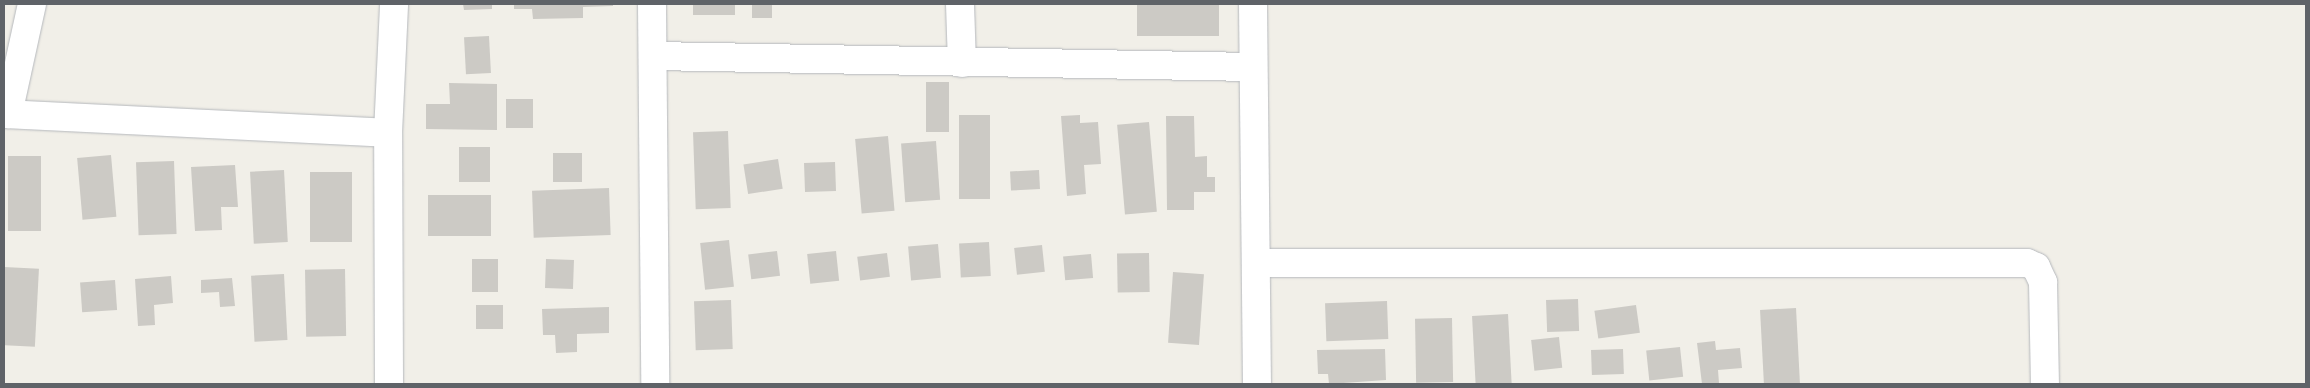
<!DOCTYPE html>
<html>
<head>
<meta charset="utf-8">
<style>
	body { margin:0 }
	#map { position:relative; width:2310px; height:388px; overflow:hidden; background:#f1efe8; font-family:Barlow,sans-serif }
	div>[style] { position:absolute }
	.building>* { inset:0; background:#cccac5; transform-origin:0 0 }
	.roads { filter:drop-shadow(0 0 1px #b5b8bc) drop-shadow(0 0 1px #b5b8bc) }
	.minor>* { height:28px; margin:-14px; padding:0 14px; transform-origin:14px; border-radius:14px; background:#fff }
	span { translate:-50% -50%; white-space:nowrap; text-align:center; line-height:1.15; -webkit-text-stroke:4px #fff; paint-order:stroke }
	.frame { position:absolute; inset:0; border:5px solid #5f6368; pointer-events:none }
</style>
</head>
<body>
<div id="map">
	<div class="building">
		<div style="clip-path:polygon(463px 4px,492px 4px,492px 9px,464px 10px)"></div>
		<div style="clip-path:polygon(514px 4px,613px 4px,613px 6px,583px 7px,583px 18px,533px 19px,532px 9px,514px 9px)"></div>
		<div style="left:693px;top:4px;width:42px;height:11px"></div>
		<div style="left:752px;top:4px;width:20px;height:14px"></div>
		<div style="left:1137px;top:4px;width:82px;height:32px"></div>
		<div style="left:489px;top:36px;width:37px;height:25px;rotate:87deg"></div>
		<div style="left:926px;top:82px;width:23px;height:50px"></div>
		<div style="clip-path:polygon(449px 83px,497px 84px,497px 130px,426px 129px,426px 104px,450px 104px)"></div>
		<div style="left:506px;top:99px;width:27px;height:29px"></div>
		<div style="left:959px;top:115px;width:31px;height:84px"></div>
		<div style="clip-path:polygon(1080px 115px,1080px 123px,1098px 122px,1101px 164px,1084px 165px,1086px 194px,1067px 196px,1061px 116px)"></div>
		<div style="clip-path:polygon(1166px 116px,1194px 116px,1195px 157px,1207px 156px,1207px 177px,1215px 177px,1215px 192px,1194px 192px,1194px 210px,1167px 210px)"></div>
		<div style="left:1149px;top:122px;width:90px;height:32px;rotate:85deg"></div>
		<div style="left:728px;top:131px;width:77px;height:35px;rotate:88deg"></div>
		<div style="left:888px;top:136px;width:75px;height:33px;rotate:85deg"></div>
		<div style="left:936px;top:141px;width:59px;height:35px;rotate:86deg"></div>
		<div style="left:459px;top:147px;width:31px;height:35px"></div>
		<div style="left:553px;top:153px;width:29px;height:29px"></div>
		<div style="left:111px;top:155px;width:62px;height:34px;rotate:85deg"></div>
		<div style="left:8px;top:156px;width:33px;height:75px"></div>
		<div style="left:778px;top:159px;width:30px;height:35px;rotate:81deg"></div>
		<div style="left:174px;top:161px;width:73px;height:38px;rotate:88deg"></div>
		<div style="left:835px;top:162px;width:29px;height:31px;rotate:88deg"></div>
		<div style="clip-path:polygon(235px 165px,238px 207px,221px 207px,222px 230px,195px 231px,191px 167px)"></div>
		<div style="left:284px;top:170px;width:72px;height:34px;rotate:87deg"></div>
		<div style="left:1039px;top:170px;width:19px;height:29px;rotate:87deg"></div>
		<div style="left:310px;top:172px;width:42px;height:70px"></div>
		<div style="left:609px;top:188px;width:47px;height:77px;rotate:88deg"></div>
		<div style="left:428px;top:195px;width:63px;height:41px"></div>
		<div style="left:729px;top:240px;width:47px;height:29px;rotate:84deg"></div>
		<div style="left:989px;top:242px;width:34px;height:30px;rotate:87deg"></div>
		<div style="left:938px;top:244px;width:34px;height:30px;rotate:85deg"></div>
		<div style="left:1042px;top:245px;width:27px;height:28px;rotate:84deg"></div>
		<div style="left:777px;top:251px;width:25px;height:29px;rotate:83deg"></div>
		<div style="left:836px;top:251px;width:30px;height:29px;rotate:84deg"></div>
		<div style="left:887px;top:253px;width:24px;height:30px;rotate:83deg"></div>
		<div style="left:1149px;top:253px;width:39px;height:32px;rotate:89deg"></div>
		<div style="left:1091px;top:254px;width:24px;height:28px;rotate:85deg"></div>
		<div style="left:472px;top:259px;width:26px;height:33px"></div>
		<div style="left:546px;top:259px;width:28px;height:29px;rotate:2deg"></div>
		<div style="left:4px;top:267px;width:35px;height:78px;rotate:3deg"></div>
		<div style="left:345px;top:269px;width:67px;height:40px;rotate:89deg"></div>
		<div style="left:1173px;top:272px;width:31px;height:71px;rotate:4deg"></div>
		<div style="left:284px;top:274px;width:66px;height:33px;rotate:87deg"></div>
		<div style="clip-path:polygon(171px 276px,173px 303px,154px 305px,155px 325px,138px 326px,135px 279px)"></div>
		<div style="clip-path:polygon(232px 278px,235px 306px,220px 307px,219px 292px,201px 293px,201px 280px)"></div>
		<div style="left:115px;top:280px;width:30px;height:35px;rotate:86deg"></div>
		<div style="left:1578px;top:299px;width:32px;height:32px;rotate:88deg"></div>
		<div style="left:731px;top:300px;width:49px;height:37px;rotate:88deg"></div>
		<div style="left:1387px;top:301px;width:38px;height:62px;rotate:88deg"></div>
		<div style="left:476px;top:305px;width:27px;height:24px"></div>
		<div style="left:1636px;top:305px;width:28px;height:42px;rotate:82deg"></div>
		<div style="clip-path:polygon(609px 307px,609px 333px,577px 334px,577px 352px,556px 353px,555px 335px,543px 335px,542px 309px)"></div>
		<div style="left:1796px;top:308px;width:76px;height:36px;rotate:87deg"></div>
		<div style="left:1508px;top:314px;width:70px;height:36px;rotate:87deg"></div>
		<div style="left:1452px;top:318px;width:64px;height:37px;rotate:89deg"></div>
		<div style="left:1559px;top:337px;width:31px;height:28px;rotate:84deg"></div>
		<div style="clip-path:polygon(1715px 341px,1716px 350px,1740px 348px,1742px 368px,1718px 370px,1719px 383px,1702px 384px,1697px 343px)"></div>
		<div style="left:1680px;top:347px;width:30px;height:34px;rotate:84deg"></div>
		<div style="clip-path:polygon(1385px 349px,1386px 380px,1329px 384px,1328px 374px,1318px 374px,1317px 350px)"></div>
		<div style="left:1623px;top:349px;width:25px;height:32px;rotate:88deg"></div>
	</div>
	<div class="roads">
		<div class="minor">
			<div style="left:652px;top:4px;width:380px;rotate:89.5deg"></div>
			<div style="left:960px;top:4px;width:59px;rotate:88.1deg"></div>
			<div style="left:1253px;top:4px;width:380px;rotate:89.4deg"></div>
			<div style="left:653px;top:56px;width:600px;rotate:1.05deg"></div>
			<div style="left:4px;top:114px;width:384px;rotate:2.8deg"></div>
			<div style="left:8px;top:114px;width:113px;rotate:-77.7deg"></div>
			<div style="left:1257px;top:263px;width:770px"></div>
			<div style="left:2027px;top:263px;width:10px;rotate:24deg"></div>
			<div style="left:2036px;top:267px;width:17px;rotate:65deg"></div>
			<div style="left:2043px;top:282px;width:102px;rotate:88.9deg"></div>
			<div style="left:389px;top:384px;width:251px;rotate:-90.2deg"></div>
			<div style="left:388px;top:133px;width:129px;rotate:-87.3deg"></div>
		</div>
	</div>
	<div class="frame"></div>
</div>
</body>
</html>
